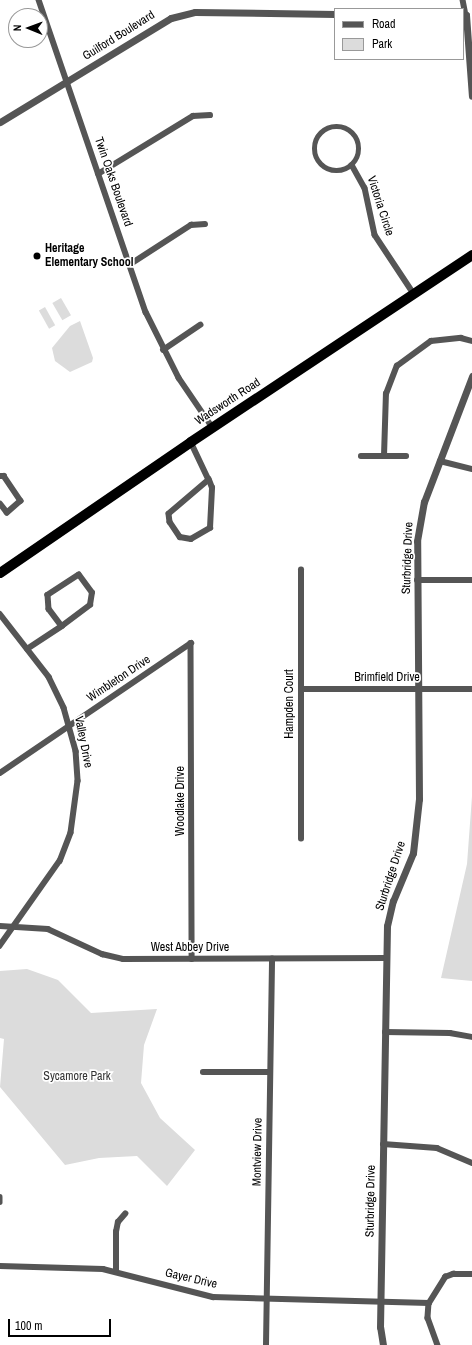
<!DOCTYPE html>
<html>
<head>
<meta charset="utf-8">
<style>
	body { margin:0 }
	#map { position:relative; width:472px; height:1345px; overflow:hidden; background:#fff; font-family:"Archivo Narrow",sans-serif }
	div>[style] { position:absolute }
	.green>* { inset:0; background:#dcdcdc; transform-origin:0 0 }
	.minor>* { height:5.5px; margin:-2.75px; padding:0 2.75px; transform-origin:2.75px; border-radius:2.75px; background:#555 }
	.minor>.ring { margin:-2.75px; padding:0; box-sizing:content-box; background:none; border:5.5px solid #555; border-radius:50% }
	.tertiary>* { height:7px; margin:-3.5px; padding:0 3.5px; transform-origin:3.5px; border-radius:3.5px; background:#555 }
	.trunk>* { height:10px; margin:-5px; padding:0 5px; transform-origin:5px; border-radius:5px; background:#000 }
	.dots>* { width:11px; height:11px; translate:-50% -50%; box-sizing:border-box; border:2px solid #fff; border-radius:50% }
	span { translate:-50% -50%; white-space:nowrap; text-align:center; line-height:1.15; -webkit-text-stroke:3.5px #fff; paint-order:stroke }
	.street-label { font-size:12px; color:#000 }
	.poi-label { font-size:12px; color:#000; font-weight:700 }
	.left { translate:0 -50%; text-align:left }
	.park-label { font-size:12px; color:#333 }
	.legend { position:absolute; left:334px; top:8px; width:130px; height:52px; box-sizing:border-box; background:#fff; border:1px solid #999; margin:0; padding:5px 7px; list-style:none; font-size:12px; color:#000 }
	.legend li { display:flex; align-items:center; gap:8px; height:20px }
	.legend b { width:20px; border:1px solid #999 }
	.north { position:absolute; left:8px; top:8px; width:40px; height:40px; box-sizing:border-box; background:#fff; border:1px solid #999; border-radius:50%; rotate:271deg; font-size:11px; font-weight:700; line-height:16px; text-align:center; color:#000 }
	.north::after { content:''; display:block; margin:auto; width:14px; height:18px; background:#000; clip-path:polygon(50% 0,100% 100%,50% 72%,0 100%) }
	.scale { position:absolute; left:8px; top:1319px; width:103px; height:18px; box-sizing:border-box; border:2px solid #000; border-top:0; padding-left:5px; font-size:12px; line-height:14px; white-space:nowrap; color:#000; -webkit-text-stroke:3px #fff; paint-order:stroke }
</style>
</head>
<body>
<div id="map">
	<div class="green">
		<div style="left:61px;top:298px;width:20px;height:10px;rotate:60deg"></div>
		<div style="left:45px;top:307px;width:21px;height:7px;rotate:61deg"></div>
		<div style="clip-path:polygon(80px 321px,93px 358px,92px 362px,70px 372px,55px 361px,52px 348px,70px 326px)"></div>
		<div style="clip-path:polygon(472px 796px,472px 981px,441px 978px,467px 864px)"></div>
		<div style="clip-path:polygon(27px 969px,58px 980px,91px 1013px,157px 1009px,144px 1045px,141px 1083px,160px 1118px,195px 1150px,167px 1186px,137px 1156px,99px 1158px,65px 1165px,0 1087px,4px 1039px,0 1038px,0 971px)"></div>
	</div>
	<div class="minor">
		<div style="left:39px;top:0;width:330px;rotate:71.1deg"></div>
		<div style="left:146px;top:312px;width:74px;rotate:63.4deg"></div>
		<div style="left:179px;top:378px;width:60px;rotate:55.8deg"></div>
		<div style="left:463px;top:0;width:15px;rotate:79deg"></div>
		<div class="ring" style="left:315px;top:127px;width:38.5px;height:38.5px"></div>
		<div style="left:352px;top:165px;width:26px;rotate:61deg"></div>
		<div style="left:365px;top:188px;width:48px;rotate:78deg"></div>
		<div style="left:375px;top:235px;width:71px;rotate:56.5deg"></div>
		<div style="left:98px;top:174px;width:111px;rotate:-31.4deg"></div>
		<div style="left:193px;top:116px;width:17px;rotate:-3deg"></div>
		<div style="left:129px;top:265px;width:74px;rotate:-32.8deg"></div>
		<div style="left:191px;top:225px;width:14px;rotate:-4deg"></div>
		<div style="left:163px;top:350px;width:45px;rotate:-34deg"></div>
		<div style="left:191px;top:442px;width:42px;rotate:64.7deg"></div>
		<div style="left:209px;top:480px;width:52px;rotate:139.6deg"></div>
		<div style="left:169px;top:514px;width:8px;rotate:83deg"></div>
		<div style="left:170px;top:522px;width:18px;rotate:56deg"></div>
		<div style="left:180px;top:537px;width:11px;rotate:10deg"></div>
		<div style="left:191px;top:539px;width:22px;rotate:-30deg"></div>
		<div style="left:210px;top:528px;width:40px;rotate:-87.1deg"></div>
		<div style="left:212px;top:488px;width:9px;rotate:-111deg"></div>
		<div style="left:361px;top:456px;width:23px"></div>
		<div style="left:384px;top:456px;width:62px;rotate:-88.2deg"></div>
		<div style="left:386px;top:394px;width:30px;rotate:-69deg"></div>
		<div style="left:397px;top:366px;width:42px;rotate:-36.3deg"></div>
		<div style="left:431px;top:341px;width:30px;rotate:-6deg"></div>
		<div style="left:461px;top:338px;width:11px;rotate:15deg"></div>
		<div style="left:384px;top:456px;width:22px"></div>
		<div style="left:440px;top:461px;width:33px;rotate:14deg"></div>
		<div style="left:0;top:476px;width:4px"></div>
		<div style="left:4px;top:476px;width:30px;rotate:56deg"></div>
		<div style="left:21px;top:501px;width:18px;rotate:139deg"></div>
		<div style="left:7px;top:513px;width:11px;rotate:-128deg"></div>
		<div style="left:417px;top:580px;width:55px"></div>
		<div style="left:0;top:614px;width:80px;rotate:52.1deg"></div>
		<div style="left:49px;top:677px;width:34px;rotate:64deg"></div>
		<div style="left:64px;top:708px;width:45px;rotate:74.4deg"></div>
		<div style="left:76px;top:751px;width:30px;rotate:86deg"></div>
		<div style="left:78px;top:781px;width:52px;rotate:97.7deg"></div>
		<div style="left:71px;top:833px;width:30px;rotate:111deg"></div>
		<div style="left:60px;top:861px;width:104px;rotate:125.2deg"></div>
		<div style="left:191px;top:643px;width:316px;rotate:89.8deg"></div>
		<div style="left:27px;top:649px;width:42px;rotate:-33.3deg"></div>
		<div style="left:62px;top:626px;width:35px;rotate:-37deg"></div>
		<div style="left:90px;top:605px;width:12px;rotate:-81deg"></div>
		<div style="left:92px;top:593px;width:22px;rotate:-126deg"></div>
		<div style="left:79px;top:575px;width:37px;rotate:147deg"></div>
		<div style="left:48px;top:595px;width:14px;rotate:86deg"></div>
		<div style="left:49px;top:609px;width:21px;rotate:53deg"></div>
		<div style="left:301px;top:689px;width:171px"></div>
		<div style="left:0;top:773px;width:231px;rotate:-34.2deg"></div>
		<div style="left:301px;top:839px;width:269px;rotate:-90deg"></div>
		<div style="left:0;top:926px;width:48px;rotate:3.6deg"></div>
		<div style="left:48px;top:929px;width:60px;rotate:24.8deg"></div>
		<div style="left:102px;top:954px;width:22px;rotate:13deg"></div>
		<div style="left:123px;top:959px;width:264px;rotate:-0.2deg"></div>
		<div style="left:385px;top:1032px;width:65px;rotate:0.9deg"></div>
		<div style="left:450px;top:1033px;width:22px;rotate:10deg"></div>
		<div style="left:203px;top:1072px;width:67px"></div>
		<div style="left:383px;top:1144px;width:54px;rotate:4.2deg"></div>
		<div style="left:437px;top:1148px;width:38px;rotate:23deg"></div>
		<div style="left:0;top:1197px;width:5px;rotate:90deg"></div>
		<div style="left:0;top:1266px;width:103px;rotate:1.7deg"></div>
		<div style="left:103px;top:1269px;width:114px;rotate:14.3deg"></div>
		<div style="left:213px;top:1297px;width:216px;rotate:1.6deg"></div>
		<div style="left:429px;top:1303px;width:31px;rotate:-58deg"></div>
		<div style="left:445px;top:1277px;width:9px;rotate:-21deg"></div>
		<div style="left:453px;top:1274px;width:19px"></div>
		<div style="left:116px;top:1271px;width:39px;rotate:-90deg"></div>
		<div style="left:116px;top:1232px;width:10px;rotate:-79deg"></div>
		<div style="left:118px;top:1222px;width:11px;rotate:-49deg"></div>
		<div style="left:429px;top:1303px;width:15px;rotate:94deg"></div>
		<div style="left:428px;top:1318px;width:29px;rotate:70deg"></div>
		<div style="left:266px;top:1345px;width:386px;rotate:-89.1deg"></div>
	</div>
	<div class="tertiary">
		<div style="left:463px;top:15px;width:3px"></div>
		<div style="left:466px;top:15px;width:81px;rotate:85.8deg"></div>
		<div style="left:0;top:122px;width:200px;rotate:-31.3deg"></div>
		<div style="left:171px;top:18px;width:25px;rotate:-14deg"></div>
		<div style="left:195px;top:12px;width:140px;rotate:0.8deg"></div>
		<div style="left:383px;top:1345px;width:18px;rotate:-99deg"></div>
		<div style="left:380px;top:1327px;width:401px;rotate:-89deg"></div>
		<div style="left:387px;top:926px;width:26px;rotate:-77deg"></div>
		<div style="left:393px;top:901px;width:52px;rotate:-67.4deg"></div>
		<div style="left:413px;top:853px;width:54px;rotate:-83.7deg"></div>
		<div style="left:419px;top:799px;width:258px;rotate:-90.4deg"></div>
		<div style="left:417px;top:541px;width:40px;rotate:-80deg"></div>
		<div style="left:424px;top:502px;width:135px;rotate:-69.1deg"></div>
	</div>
	<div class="trunk">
		<div style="left:0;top:573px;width:232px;rotate:-34.4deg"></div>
		<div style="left:191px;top:442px;width:338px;rotate:-33.6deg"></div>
	</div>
	<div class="dots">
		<div style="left:37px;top:256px;background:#000"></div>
	</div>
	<div class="street-label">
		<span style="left:119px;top:36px;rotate:-32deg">Guilford Boulevard</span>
		<span style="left:113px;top:182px;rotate:71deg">Twin Oaks Boulevard</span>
		<span style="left:380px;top:206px;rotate:72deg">Victoria Circle</span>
		<span style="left:228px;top:402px;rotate:-33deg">Wadsworth Road</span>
		<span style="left:408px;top:558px;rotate:-88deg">Sturbridge Drive</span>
		<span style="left:387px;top:678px">Brimfield Drive</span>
		<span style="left:119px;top:679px;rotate:-34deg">Wimbleton Drive</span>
		<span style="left:290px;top:704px;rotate:-90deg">Hampden Court</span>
		<span style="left:83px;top:742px;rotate:79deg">Valley Drive</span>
		<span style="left:181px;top:801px;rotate:-90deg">Woodlake Drive</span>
		<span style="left:391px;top:876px;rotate:-72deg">Sturbridge Drive</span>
		<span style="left:190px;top:948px">West Abbey Drive</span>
		<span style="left:258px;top:1152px;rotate:-89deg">Montview Drive</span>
		<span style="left:371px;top:1201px;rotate:-89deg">Sturbridge Drive</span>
		<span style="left:191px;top:1279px;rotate:13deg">Gayer Drive</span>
	</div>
	<div class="poi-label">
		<span class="left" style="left:45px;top:256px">Heritage<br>Elementary School</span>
	</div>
	<div class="park-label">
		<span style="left:77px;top:1077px">Sycamore Park</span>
	</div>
	<ul class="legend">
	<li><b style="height:5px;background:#555"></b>Road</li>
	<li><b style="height:11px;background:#dcdcdc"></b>Park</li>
	</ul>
	<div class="north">N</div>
	<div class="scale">100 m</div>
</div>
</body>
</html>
